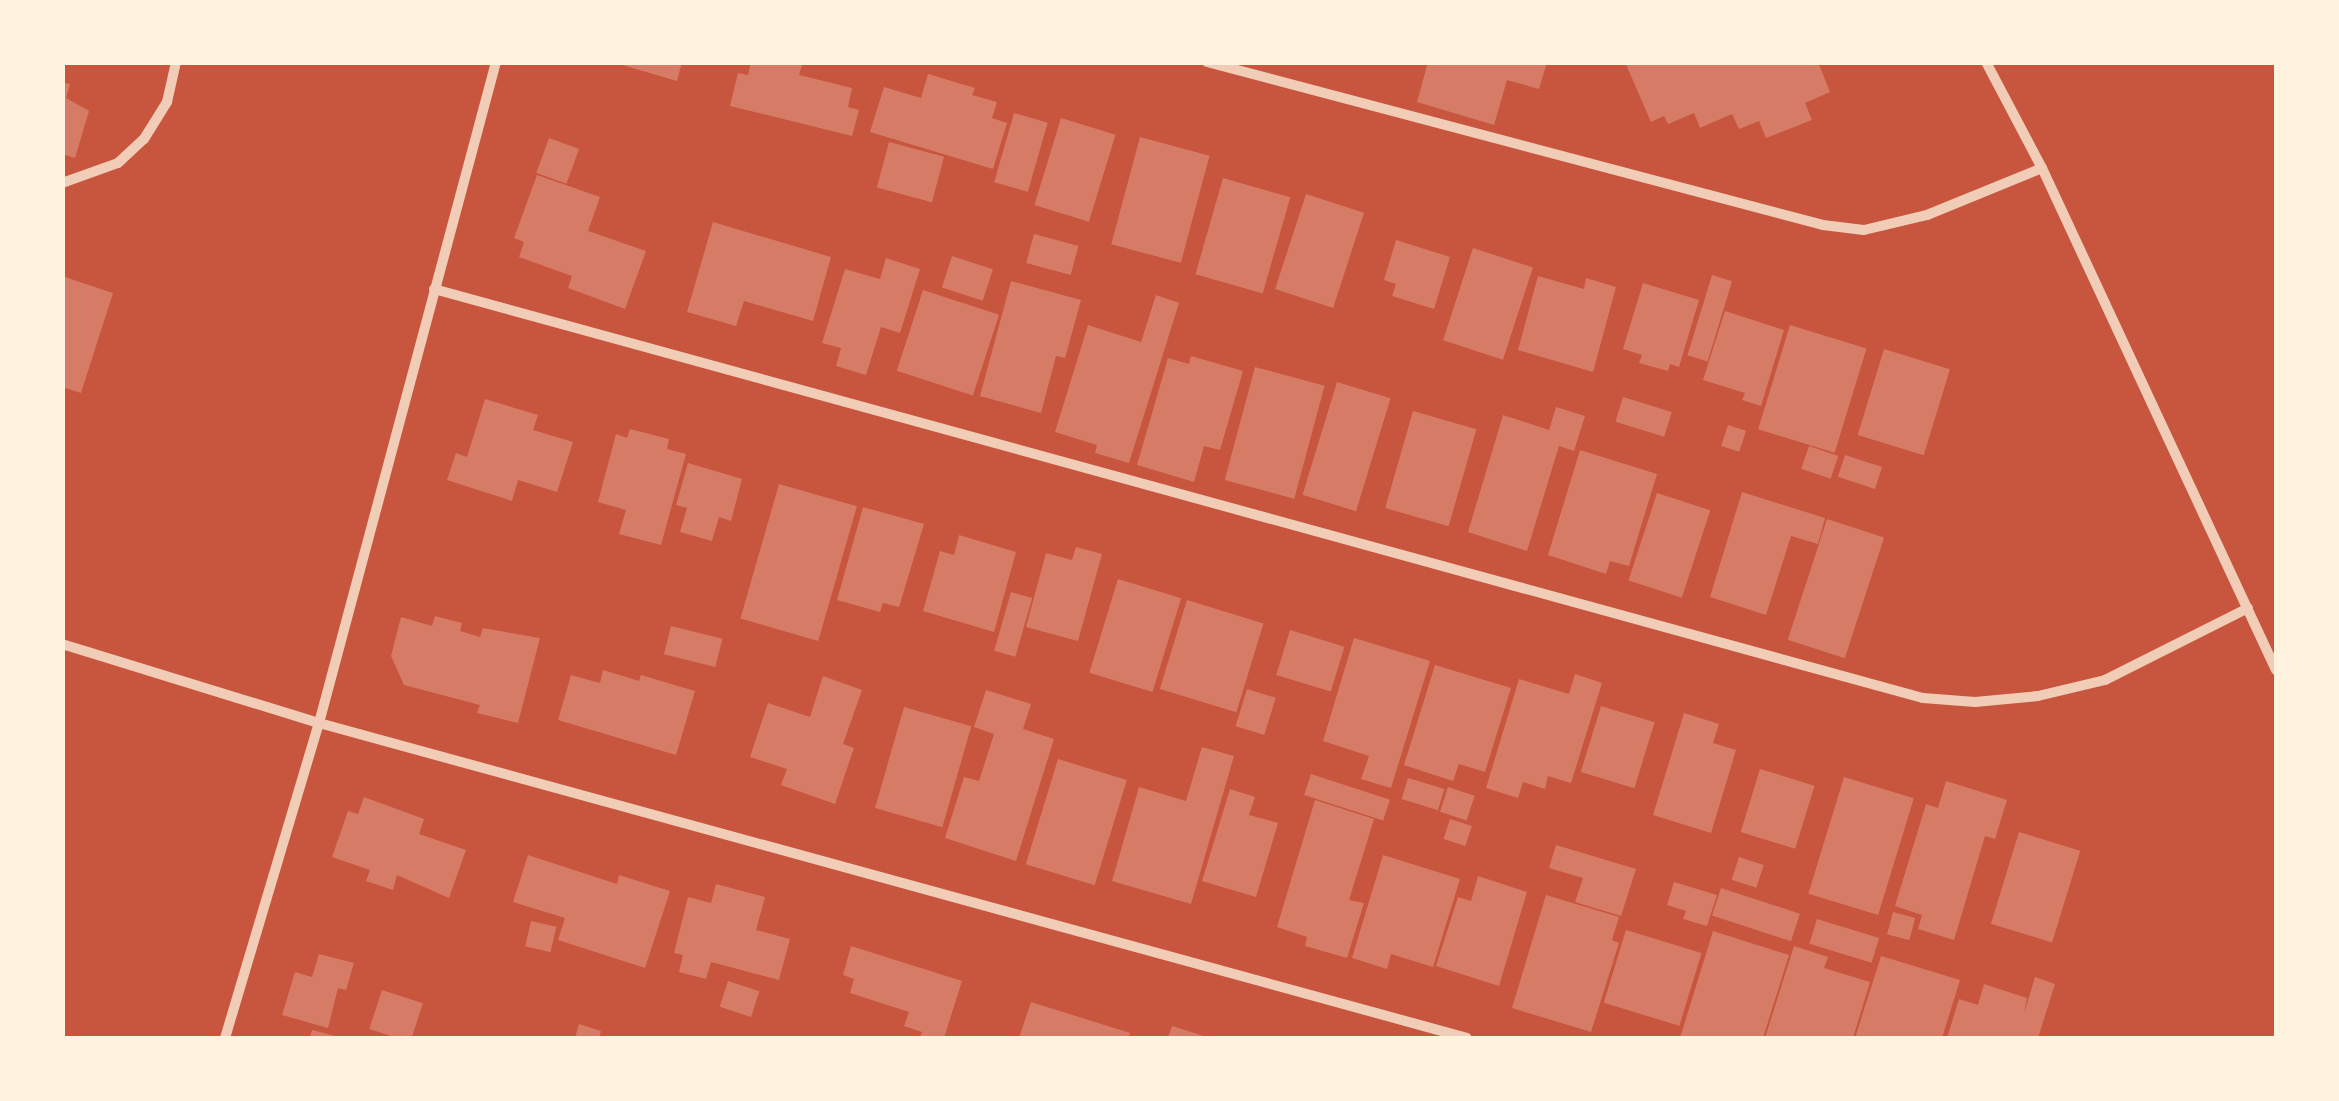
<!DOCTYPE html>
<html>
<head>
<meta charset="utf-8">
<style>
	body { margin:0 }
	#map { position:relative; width:2339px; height:1101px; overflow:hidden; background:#c8553d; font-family:Overpass,sans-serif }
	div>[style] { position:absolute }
	.building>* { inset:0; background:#d67c66; transform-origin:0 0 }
	.minor>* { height:10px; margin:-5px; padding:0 5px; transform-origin:5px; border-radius:5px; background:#f1ccb7 }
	span { translate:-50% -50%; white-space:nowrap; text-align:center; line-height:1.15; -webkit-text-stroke:8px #fff3e0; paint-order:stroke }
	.frame { position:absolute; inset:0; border:65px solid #fff3e0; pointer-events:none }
</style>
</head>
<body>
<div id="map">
	<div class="building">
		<div style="clip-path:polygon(612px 62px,682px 62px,677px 81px)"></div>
		<div style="clip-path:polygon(751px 62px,803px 62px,799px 75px,852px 88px,848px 107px,859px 110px,852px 136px,730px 106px,738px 73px,748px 75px)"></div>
		<div style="clip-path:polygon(1428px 62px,1547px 62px,1539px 89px,1507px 80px,1494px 125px,1417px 102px)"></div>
		<div style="clip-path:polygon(1625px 62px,1818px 62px,1830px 92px,1805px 103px,1812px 120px,1766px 138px,1759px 121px,1739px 129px,1732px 114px,1700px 128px,1694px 113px,1668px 124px,1664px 116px,1651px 122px)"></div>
		<div style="clip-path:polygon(928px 74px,975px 88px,972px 95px,997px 102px,992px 118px,1007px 123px,993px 169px,870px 132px,884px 87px,921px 98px)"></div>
		<div style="clip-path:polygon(62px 82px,70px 84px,66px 98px,89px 111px,75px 158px,62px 154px)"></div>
		<div style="left:1014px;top:113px;width:35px;height:72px;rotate:16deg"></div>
		<div style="left:1061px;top:118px;width:57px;height:91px;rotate:17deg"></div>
		<div style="left:1140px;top:137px;width:72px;height:111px;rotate:15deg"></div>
		<div style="left:549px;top:138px;width:32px;height:37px;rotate:20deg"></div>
		<div style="left:889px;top:142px;width:57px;height:47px;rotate:15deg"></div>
		<div style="clip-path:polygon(537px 175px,600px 197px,588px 231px,646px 251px,625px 309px,568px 288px,572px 276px,519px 257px,524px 242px,514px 238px)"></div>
		<div style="left:1223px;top:178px;width:70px;height:100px;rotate:16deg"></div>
		<div style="left:1306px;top:194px;width:61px;height:100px;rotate:18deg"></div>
		<div style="clip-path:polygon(713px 222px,831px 257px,813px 321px,744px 301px,736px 326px,687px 312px)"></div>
		<div style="left:1034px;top:234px;width:46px;height:30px;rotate:15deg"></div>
		<div style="clip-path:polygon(1396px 240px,1450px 257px,1434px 309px,1392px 296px,1396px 284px,1384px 280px)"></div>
		<div style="left:1473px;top:248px;width:63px;height:97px;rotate:18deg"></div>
		<div style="left:952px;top:256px;width:43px;height:33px;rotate:18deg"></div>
		<div style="clip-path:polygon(886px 258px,920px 269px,900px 333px,881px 327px,866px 375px,836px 366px,841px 348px,822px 343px,845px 269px,880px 279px)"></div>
		<div style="left:1712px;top:275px;width:21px;height:84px;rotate:17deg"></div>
		<div style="clip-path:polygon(62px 276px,113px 293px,81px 393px,62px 387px)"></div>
		<div style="clip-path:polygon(1538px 276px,1584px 289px,1586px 278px,1616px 287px,1593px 372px,1518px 350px)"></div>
		<div style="clip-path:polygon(1011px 281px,1081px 300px,1065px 358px,1056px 356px,1041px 413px,980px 396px)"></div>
		<div style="clip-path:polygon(1643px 283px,1699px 300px,1679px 367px,1670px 364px,1668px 371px,1639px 363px,1642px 355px,1623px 349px)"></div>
		<div style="left:923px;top:290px;width:80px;height:85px;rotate:18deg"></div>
		<div style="clip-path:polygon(1156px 295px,1179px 303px,1129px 463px,1095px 453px,1097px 445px,1055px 432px,1088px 325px,1141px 342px)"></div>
		<div style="clip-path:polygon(1725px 311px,1784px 330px,1761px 406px,1742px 400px,1745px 393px,1703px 380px)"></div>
		<div style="left:1790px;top:325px;width:80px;height:109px;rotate:17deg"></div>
		<div style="left:1884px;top:349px;width:69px;height:90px;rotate:17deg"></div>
		<div style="clip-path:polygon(1191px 356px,1243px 371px,1220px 450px,1204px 446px,1194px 482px,1137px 465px,1168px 358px,1189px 364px)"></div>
		<div style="left:1255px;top:367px;width:72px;height:117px;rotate:15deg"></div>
		<div style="left:1337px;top:382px;width:56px;height:118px;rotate:17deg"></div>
		<div style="left:1623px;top:397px;width:51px;height:26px;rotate:17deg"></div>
		<div style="clip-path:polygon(485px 399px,538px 415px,533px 430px,573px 442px,557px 492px,518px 480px,512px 501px,447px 480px,456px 453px,467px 457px)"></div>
		<div style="clip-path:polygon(1556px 407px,1585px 416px,1574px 451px,1559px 446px,1527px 551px,1468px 532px,1503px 415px,1549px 430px)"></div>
		<div style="left:1413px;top:411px;width:66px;height:101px;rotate:16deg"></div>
		<div style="left:1728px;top:425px;width:19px;height:22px;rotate:18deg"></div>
		<div style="clip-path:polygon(630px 429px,669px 439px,667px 449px,686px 454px,661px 545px,619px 534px,626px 510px,598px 502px,616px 434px,627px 438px)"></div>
		<div style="left:1809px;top:446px;width:31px;height:24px;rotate:19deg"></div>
		<div style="clip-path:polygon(1580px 450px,1657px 474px,1629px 566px,1610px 561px,1606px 574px,1548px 555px)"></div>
		<div style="left:1845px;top:455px;width:39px;height:23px;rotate:18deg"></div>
		<div style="clip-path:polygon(688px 463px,742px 479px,731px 521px,719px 517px,712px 541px,680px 532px,687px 508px,676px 505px)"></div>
		<div style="left:779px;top:484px;width:81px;height:140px;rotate:16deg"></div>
		<div style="clip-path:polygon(1742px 492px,1825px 518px,1818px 544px,1791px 536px,1766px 615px,1710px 597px)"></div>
		<div style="left:1657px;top:493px;width:56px;height:92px;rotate:18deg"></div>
		<div style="clip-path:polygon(863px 507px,924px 524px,899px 607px,883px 603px,880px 612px,837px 600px)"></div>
		<div style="left:1827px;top:519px;width:60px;height:127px;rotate:18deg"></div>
		<div style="clip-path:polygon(959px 535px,1016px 552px,994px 632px,923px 611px,940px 551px,954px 555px)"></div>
		<div style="clip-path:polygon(1076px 547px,1102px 554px,1078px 641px,1026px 627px,1046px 553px,1072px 560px)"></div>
		<div style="left:1118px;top:579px;width:66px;height:98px;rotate:17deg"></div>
		<div style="left:1011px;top:592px;width:22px;height:61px;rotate:16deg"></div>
		<div style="left:1187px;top:600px;width:80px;height:93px;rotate:17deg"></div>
		<div style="clip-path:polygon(435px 616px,462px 623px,460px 631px,480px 637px,483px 628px,540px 638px,518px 723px,477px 713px,480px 705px,404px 685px,391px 656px,401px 617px,432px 626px)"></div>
		<div style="left:671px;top:626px;width:53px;height:29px;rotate:14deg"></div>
		<div style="left:1290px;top:630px;width:57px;height:47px;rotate:17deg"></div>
		<div style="clip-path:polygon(1354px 638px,1430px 661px,1391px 788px,1361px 779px,1369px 756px,1323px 741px)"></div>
		<div style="clip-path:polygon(1435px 665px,1511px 688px,1485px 772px,1459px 764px,1453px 781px,1404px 765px)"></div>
		<div style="clip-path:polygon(603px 670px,639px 681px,641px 675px,695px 691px,676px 755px,558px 720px,571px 675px,600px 683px)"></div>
		<div style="clip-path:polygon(1575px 674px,1602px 683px,1571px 783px,1548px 776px,1545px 789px,1523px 782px,1518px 798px,1486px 788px,1519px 679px,1569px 694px)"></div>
		<div style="clip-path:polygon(823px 676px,862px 690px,843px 744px,854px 748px,835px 804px,781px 785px,787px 769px,750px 757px,768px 703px,810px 717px)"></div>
		<div style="left:1247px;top:689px;width:30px;height:39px;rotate:17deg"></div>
		<div style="clip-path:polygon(986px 690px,1031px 704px,1023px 729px,1054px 739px,1016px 861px,945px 838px,964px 777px,979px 781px,994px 734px,974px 727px)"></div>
		<div style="left:1601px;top:706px;width:56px;height:69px;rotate:17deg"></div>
		<div style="left:904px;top:707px;width:70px;height:105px;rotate:16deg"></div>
		<div style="clip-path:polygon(1684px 713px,1719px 724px,1713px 743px,1736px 750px,1711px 833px,1653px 815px)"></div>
		<div style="clip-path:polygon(1202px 747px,1234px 756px,1191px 904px,1112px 881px,1139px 787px,1186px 801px)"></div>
		<div style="left:1058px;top:759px;width:72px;height:110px;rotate:17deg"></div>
		<div style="left:1760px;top:769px;width:57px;height:66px;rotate:17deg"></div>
		<div style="left:1311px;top:774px;width:83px;height:22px;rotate:18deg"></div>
		<div style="left:1844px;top:777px;width:73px;height:122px;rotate:17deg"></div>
		<div style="left:1408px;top:778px;width:38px;height:22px;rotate:17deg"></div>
		<div style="clip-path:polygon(1946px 781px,2007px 800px,1995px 839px,1985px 836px,1954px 940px,1918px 929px,1922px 915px,1895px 906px,1926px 804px,1938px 808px)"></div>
		<div style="left:1448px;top:787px;width:28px;height:26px;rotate:18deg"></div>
		<div style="clip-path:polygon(1230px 789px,1255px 797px,1249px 815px,1278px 823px,1256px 897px,1202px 881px)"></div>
		<div style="clip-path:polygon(364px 797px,424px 819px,419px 834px,466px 850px,449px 898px,397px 875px,393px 890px,366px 881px,370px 870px,332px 857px,348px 811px,358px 814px)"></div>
		<div style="clip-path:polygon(1315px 800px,1374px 819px,1349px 900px,1364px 903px,1347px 958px,1305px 946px,1307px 937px,1277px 927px)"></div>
		<div style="left:1450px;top:819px;width:23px;height:21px;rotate:18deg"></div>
		<div style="left:2019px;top:832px;width:64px;height:96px;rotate:17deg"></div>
		<div style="clip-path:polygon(1556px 845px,1636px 869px,1621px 916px,1575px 902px,1583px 878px,1549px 868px)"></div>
		<div style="clip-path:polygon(528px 855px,617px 884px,619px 875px,670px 891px,645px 968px,558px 940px,565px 918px,513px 902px)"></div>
		<div style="clip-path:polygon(1383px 855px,1460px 879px,1433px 967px,1391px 954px,1387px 969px,1352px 958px)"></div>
		<div style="left:1739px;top:857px;width:26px;height:24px;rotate:18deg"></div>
		<div style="clip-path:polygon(1478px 876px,1527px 892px,1499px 986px,1436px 966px,1458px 897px,1471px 901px)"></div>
		<div style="clip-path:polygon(1674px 882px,1717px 895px,1707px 926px,1683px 919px,1686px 911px,1667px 905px)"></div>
		<div style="clip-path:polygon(716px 884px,765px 897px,756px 930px,790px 939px,779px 980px,711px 962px,706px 979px,679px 972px,683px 955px,674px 953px,688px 897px,711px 903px)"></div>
		<div style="left:1721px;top:888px;width:83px;height:29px;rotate:18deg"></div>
		<div style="clip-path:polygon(1546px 895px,1619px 917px,1612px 940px,1619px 943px,1591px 1032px,1512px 1008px)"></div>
		<div style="left:1893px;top:912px;width:23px;height:23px;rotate:15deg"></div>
		<div style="left:1817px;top:919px;width:65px;height:26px;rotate:17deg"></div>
		<div style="left:531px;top:921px;width:26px;height:26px;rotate:13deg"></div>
		<div style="left:1626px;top:930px;width:79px;height:76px;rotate:17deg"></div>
		<div style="clip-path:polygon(1713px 931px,1789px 955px,1763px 1038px,1680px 1038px)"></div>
		<div style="clip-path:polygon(851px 946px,962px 981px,944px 1038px,920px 1038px,922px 1032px,904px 1026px,909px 1012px,850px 993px,854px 979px,843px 975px)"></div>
		<div style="clip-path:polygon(1794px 946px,1828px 957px,1824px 968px,1870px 982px,1853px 1038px,1765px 1038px)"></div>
		<div style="clip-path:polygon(319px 954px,354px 963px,346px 990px,338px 988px,328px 1028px,282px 1015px,295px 972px,312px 977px)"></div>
		<div style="clip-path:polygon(1881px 956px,1960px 980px,1942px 1038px,1855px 1038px)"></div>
		<div style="clip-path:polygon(2035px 977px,2055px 984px,2038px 1038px,1947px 1038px,1959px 999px,1978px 1005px,1984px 984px,2027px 998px,2024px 1014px)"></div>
		<div style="left:728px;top:981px;width:33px;height:27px;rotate:18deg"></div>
		<div style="left:382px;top:990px;width:43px;height:41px;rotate:18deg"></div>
		<div style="clip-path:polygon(1031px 1002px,1130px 1033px,1128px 1038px,1019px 1038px)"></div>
		<div style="clip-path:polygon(579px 1024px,601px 1031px,599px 1038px,575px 1038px)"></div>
		<div style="clip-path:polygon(1172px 1026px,1210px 1038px,1168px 1038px)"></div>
		<div style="clip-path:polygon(312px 1030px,339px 1037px,339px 1038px,310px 1038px)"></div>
	</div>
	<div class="minor">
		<div style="left:1207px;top:62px;width:637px;rotate:14.82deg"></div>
		<div style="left:1823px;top:225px;width:41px;rotate:7deg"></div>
		<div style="left:1864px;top:230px;width:65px;rotate:-13.4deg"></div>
		<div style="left:1927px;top:215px;width:124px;rotate:-22.2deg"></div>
		<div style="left:1986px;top:62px;width:120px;rotate:62.2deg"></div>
		<div style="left:2042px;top:168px;width:554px;rotate:65.01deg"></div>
		<div style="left:62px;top:183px;width:59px;rotate:-19.7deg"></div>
		<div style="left:118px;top:163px;width:35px;rotate:-43deg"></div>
		<div style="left:144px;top:139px;width:44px;rotate:-58.1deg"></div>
		<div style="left:167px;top:102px;width:41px;rotate:-77.3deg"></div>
		<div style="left:434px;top:289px;width:1544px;rotate:15.36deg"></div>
		<div style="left:1923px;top:698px;width:52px;rotate:4.4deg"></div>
		<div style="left:1975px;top:702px;width:63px;rotate:-5.4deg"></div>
		<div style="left:2038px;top:696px;width:69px;rotate:-13.4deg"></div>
		<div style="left:2105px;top:680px;width:160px;rotate:-26.7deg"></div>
		<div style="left:62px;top:644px;width:269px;rotate:17.1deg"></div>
		<div style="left:319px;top:723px;width:1190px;rotate:15.34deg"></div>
		<div style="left:225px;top:1038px;width:329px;rotate:-73.4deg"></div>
		<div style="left:319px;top:723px;width:684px;rotate:-75.01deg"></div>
	</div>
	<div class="frame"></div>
</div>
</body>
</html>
